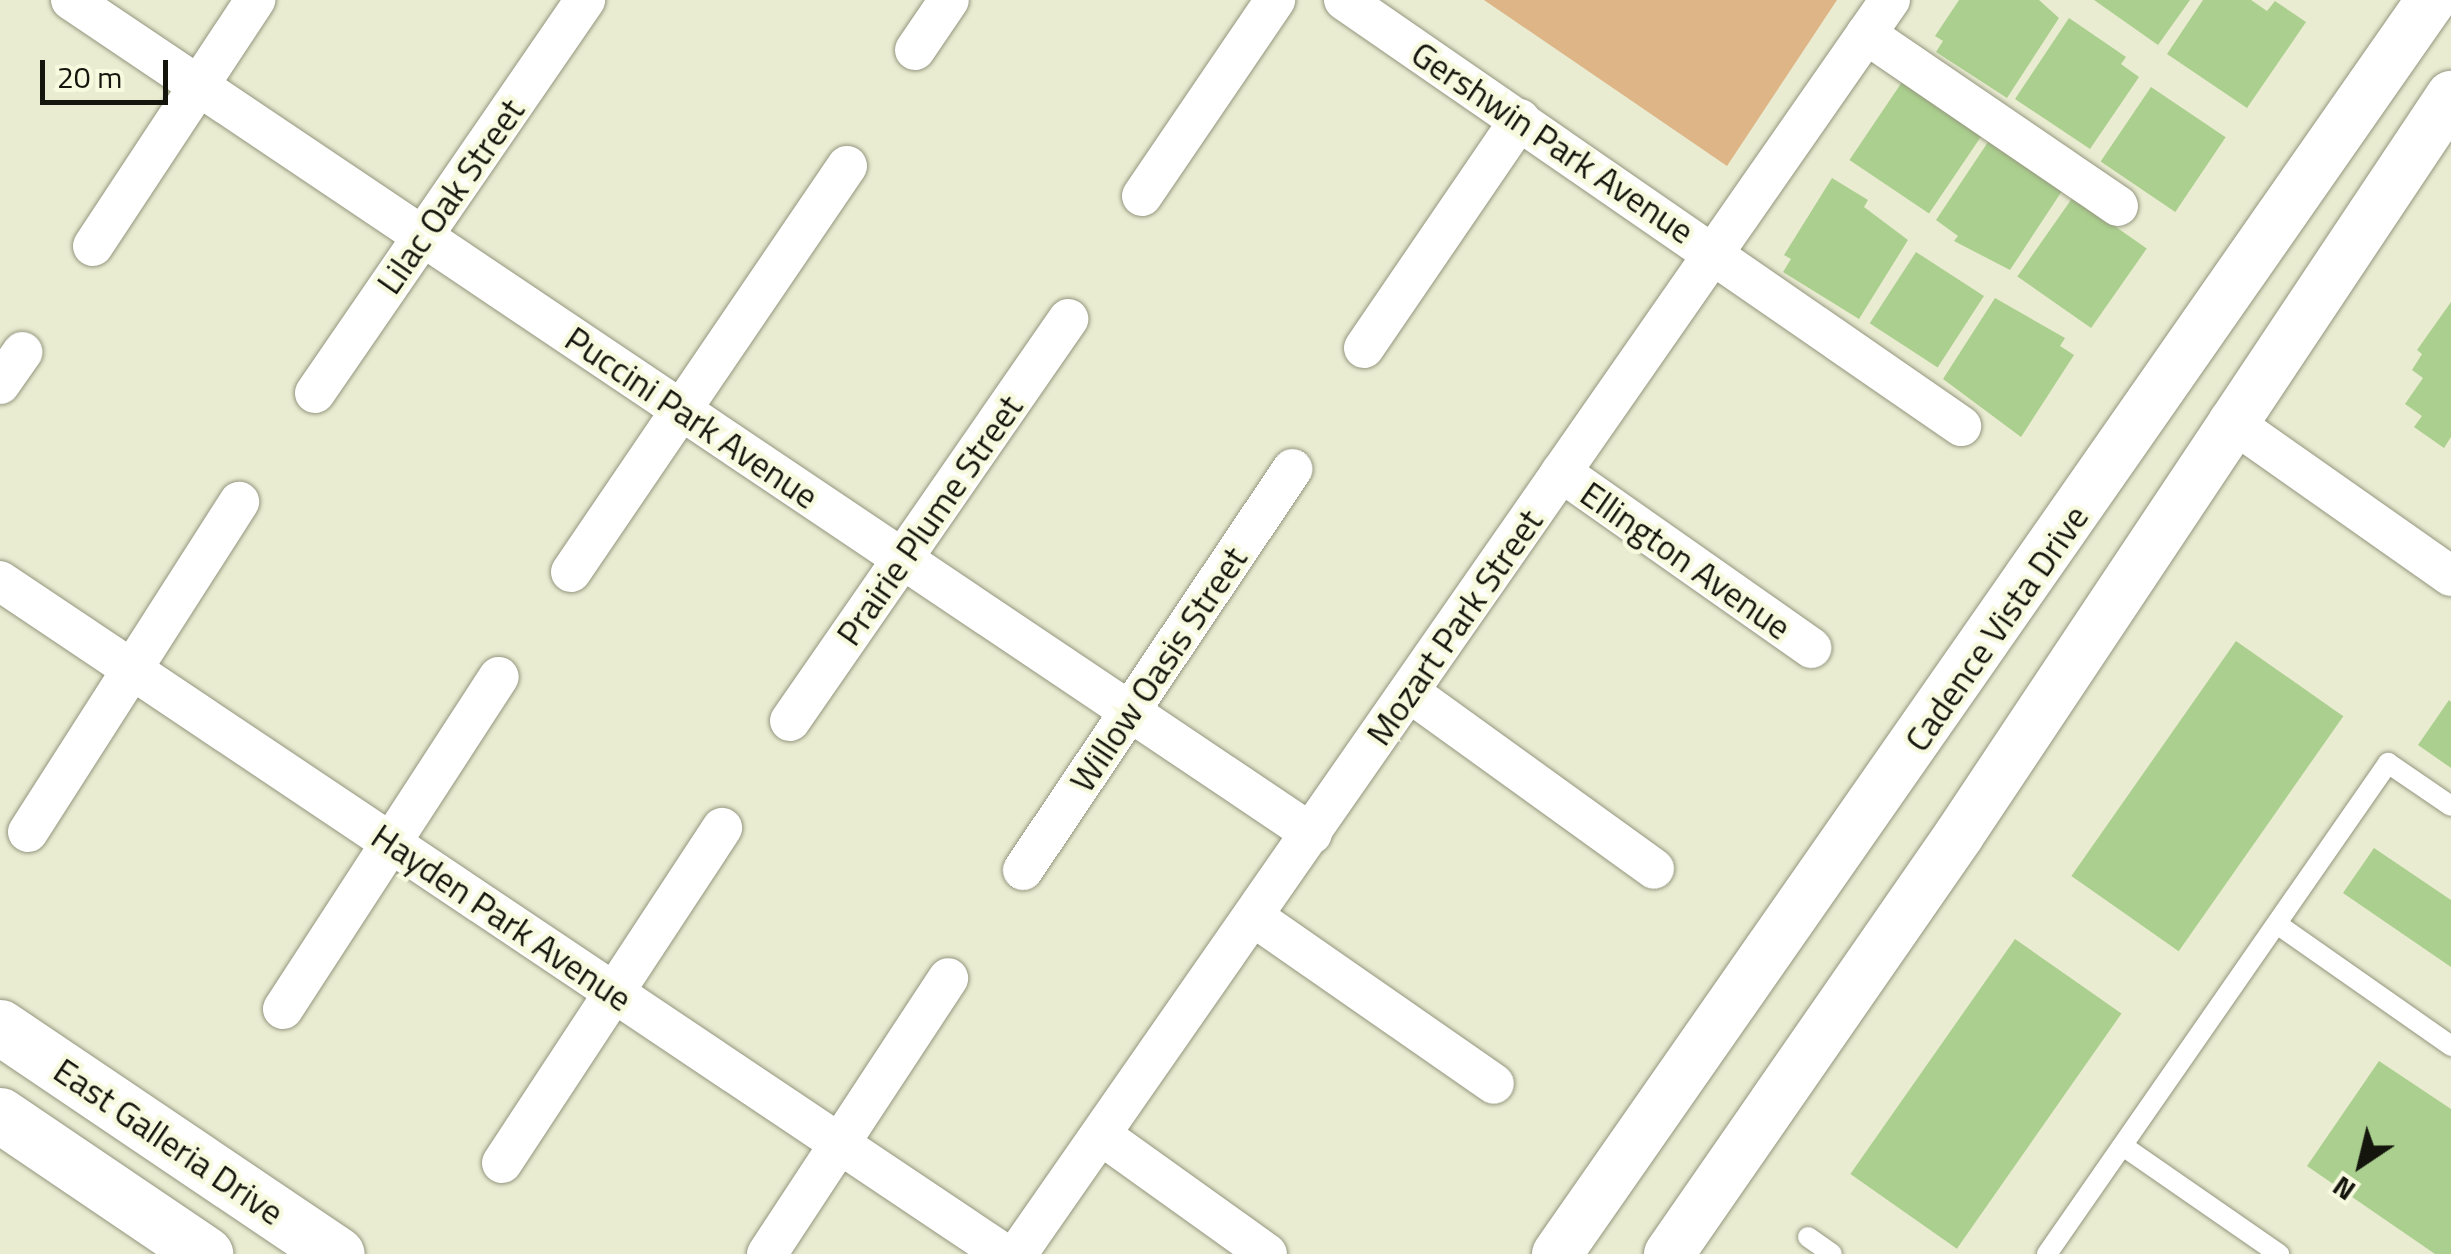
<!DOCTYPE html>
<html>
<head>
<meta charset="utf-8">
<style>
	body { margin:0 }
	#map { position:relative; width:2451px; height:1254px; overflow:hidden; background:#eaecd2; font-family:"Titillium Web",sans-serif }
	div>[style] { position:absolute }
	.green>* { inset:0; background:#ddb587 }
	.building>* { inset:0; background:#aacf8e; transform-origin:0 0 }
	.roads { filter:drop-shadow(0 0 2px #94967e) drop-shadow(0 0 2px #94967e) }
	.service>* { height:20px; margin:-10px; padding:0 10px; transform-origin:10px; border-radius:10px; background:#fff }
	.minor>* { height:40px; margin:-20px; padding:0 20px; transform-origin:20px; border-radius:20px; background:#fff }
	.tertiary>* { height:50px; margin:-25px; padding:0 25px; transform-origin:25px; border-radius:25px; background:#fff }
	.secondary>* { height:55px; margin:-27.5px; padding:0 27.5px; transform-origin:27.5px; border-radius:27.5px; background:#fff }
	span { translate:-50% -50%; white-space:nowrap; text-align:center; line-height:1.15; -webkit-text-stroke:9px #f7fadf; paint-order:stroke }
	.street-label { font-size:35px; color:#14150c }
	.north { position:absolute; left:2311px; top:1114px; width:100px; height:100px; -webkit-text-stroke:8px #f7fadf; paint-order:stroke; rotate:215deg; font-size:28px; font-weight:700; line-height:40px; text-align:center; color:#14150c }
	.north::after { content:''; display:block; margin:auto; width:35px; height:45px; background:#14150c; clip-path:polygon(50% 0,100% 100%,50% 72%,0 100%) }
	.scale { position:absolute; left:40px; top:60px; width:128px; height:45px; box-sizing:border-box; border:5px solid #14150c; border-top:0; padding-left:12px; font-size:30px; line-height:35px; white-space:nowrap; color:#14150c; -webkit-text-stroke:8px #f7fadf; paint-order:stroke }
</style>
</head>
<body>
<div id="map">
	<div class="green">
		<div style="clip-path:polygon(1484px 0,1837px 0,1727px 166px)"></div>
	</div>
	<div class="building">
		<div style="clip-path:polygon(1959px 0,2039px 0,2059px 18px,2007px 98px,1936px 52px,1943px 41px,1935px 36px)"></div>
		<div style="clip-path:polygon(2094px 0,2190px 0,2158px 45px)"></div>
		<div style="clip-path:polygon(2203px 0,2251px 0,2267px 11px,2275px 1px,2306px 22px,2247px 108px,2167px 54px)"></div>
		<div style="clip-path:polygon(2069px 18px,2126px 57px,2121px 64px,2139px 77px,2090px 149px,2015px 99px)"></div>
		<div style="left:1902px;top:82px;width:96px;height:94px;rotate:34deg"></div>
		<div style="left:2151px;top:87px;width:90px;height:90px;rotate:34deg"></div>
		<div style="clip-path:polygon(1988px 142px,2062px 191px,2010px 270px,1954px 241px,1958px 236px,1936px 220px)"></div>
		<div style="clip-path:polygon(1832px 178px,1868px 200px,1864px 207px,1908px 240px,1859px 319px,1783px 272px,1791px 259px,1784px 255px)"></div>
		<div style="left:2073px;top:197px;width:90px;height:97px;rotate:35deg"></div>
		<div style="left:1916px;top:252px;width:81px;height:85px;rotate:33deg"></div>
		<div style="clip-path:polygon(1995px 298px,2065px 338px,2060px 346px,2074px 355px,2021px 437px,1943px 379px)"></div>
		<div style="clip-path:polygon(2451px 302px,2451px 437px,2444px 448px,2414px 427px,2422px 416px,2405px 404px,2423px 378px,2412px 370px,2422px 354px,2417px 350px)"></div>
		<div style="left:2236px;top:641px;width:131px;height:287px;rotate:35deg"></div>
		<div style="clip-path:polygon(2449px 700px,2451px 702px,2451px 768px,2418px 745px)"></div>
		<div style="clip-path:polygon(2374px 848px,2451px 900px,2451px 967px,2343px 893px)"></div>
		<div style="left:2015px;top:939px;width:130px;height:287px;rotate:35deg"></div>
		<div style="clip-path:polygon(2379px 1061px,2451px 1109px,2451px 1254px,2435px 1254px,2307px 1166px)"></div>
	</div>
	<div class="roads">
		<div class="service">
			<div style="left:2277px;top:924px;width:213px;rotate:35deg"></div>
			<div style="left:2123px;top:1146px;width:190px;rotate:34.7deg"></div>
			<div style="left:1808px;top:1237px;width:29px;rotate:35deg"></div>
			<div style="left:2047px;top:1254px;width:598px;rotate:-55.22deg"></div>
			<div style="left:2388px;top:763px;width:76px;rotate:34.3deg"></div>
		</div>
		<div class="minor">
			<div style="left:71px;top:0;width:1495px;rotate:33.9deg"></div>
			<div style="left:1344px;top:0;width:750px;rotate:34.62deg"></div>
			<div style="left:1866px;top:34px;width:305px;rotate:34.3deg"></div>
			<div style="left:915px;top:50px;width:60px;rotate:-55.8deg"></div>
			<div style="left:1142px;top:196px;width:237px;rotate:-55.8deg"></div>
			<div style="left:93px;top:246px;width:295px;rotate:-56.6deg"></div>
			<div style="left:1364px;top:348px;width:277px;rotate:-55.7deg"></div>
			<div style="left:0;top:384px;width:39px;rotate:-55deg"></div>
			<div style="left:315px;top:393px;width:477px;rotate:-55.5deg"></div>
			<div style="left:2229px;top:420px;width:271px;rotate:35.1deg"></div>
			<div style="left:1561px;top:472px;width:306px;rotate:35.1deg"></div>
			<div style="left:571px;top:572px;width:491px;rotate:-55.8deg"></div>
			<div style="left:0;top:581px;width:1209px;rotate:33.83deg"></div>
			<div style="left:1409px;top:692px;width:302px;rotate:35.8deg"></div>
			<div style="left:790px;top:721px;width:489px;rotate:-55.3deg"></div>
			<div style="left:28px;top:832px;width:392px;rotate:-57.4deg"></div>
			<div style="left:1023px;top:870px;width:483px;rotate:-56.1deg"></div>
			<div style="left:1254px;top:917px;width:292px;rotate:34.8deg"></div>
			<div style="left:283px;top:1009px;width:396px;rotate:-57deg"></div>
			<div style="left:1101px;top:1135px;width:204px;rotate:35.6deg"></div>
			<div style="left:502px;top:1163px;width:401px;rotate:-56.7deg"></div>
			<div style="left:767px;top:1254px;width:330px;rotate:-56.7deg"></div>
			<div style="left:1017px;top:1254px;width:1528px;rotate:-55.16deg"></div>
		</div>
		<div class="tertiary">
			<div style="left:1557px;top:1254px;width:1529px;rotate:-55.12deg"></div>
			<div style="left:1669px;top:1254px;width:510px;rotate:-55.31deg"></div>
			<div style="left:1959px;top:835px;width:888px;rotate:-56.35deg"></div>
		</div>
		<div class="secondary">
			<div style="left:0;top:1027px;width:406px;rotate:34deg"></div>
			<div style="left:0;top:1115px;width:248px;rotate:34.1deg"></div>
		</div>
	</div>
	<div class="street-label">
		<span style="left:1553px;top:142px;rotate:34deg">Gershwin Park Avenue</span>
		<span style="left:450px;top:196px;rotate:-55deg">Lilac Oak Street</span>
		<span style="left:692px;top:417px;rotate:34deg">Puccini Park Avenue</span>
		<span style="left:929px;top:520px;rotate:-55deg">Prairie Plume Street</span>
		<span style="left:1686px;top:560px;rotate:35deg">Ellington Avenue</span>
		<span style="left:1454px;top:627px;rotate:-55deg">Mozart Park Street</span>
		<span style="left:1996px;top:628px;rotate:-55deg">Cadence Vista Drive</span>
		<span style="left:1158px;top:669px;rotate:-56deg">Willow Oasis Street</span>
		<span style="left:502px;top:917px;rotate:34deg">Hayden Park Avenue</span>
		<span style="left:169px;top:1141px;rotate:34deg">East Galleria Drive</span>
	</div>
	<div class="north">N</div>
	<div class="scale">20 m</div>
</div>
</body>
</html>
